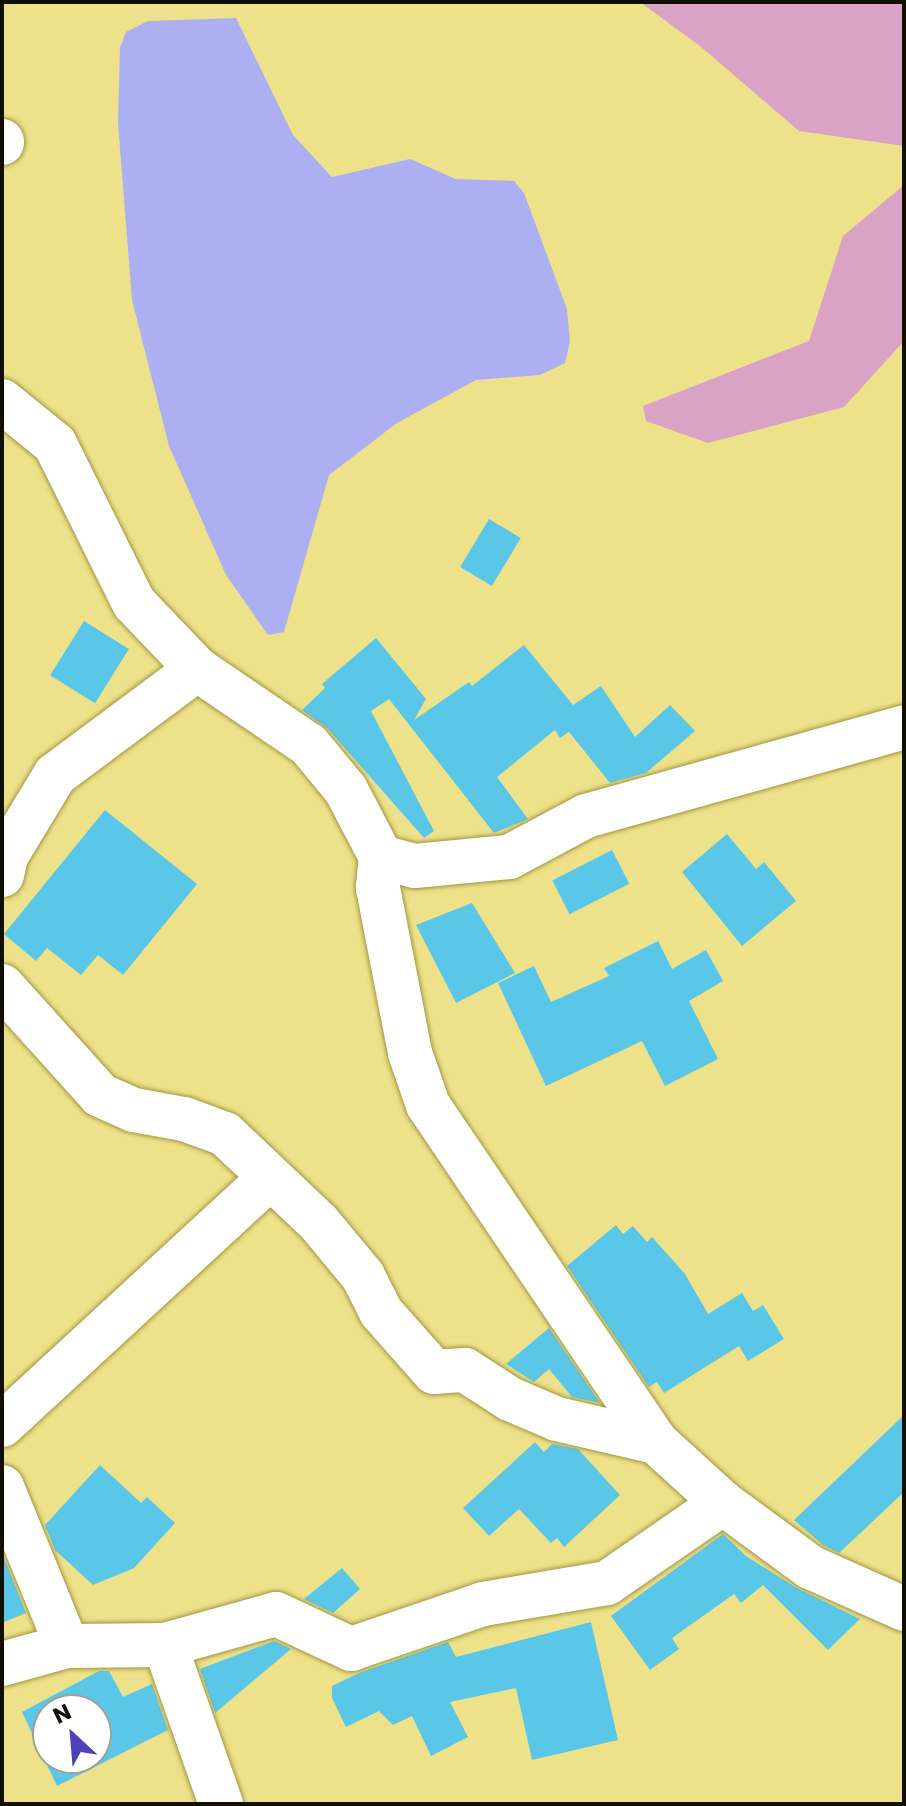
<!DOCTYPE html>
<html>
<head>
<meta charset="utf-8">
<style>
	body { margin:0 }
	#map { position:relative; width:906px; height:1806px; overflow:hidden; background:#ede18a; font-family:Poppins,sans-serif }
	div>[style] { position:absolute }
	.green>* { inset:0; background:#d8a3c4 }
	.water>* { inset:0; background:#acb0f3 }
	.building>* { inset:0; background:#5bc7e8; transform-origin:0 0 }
	.roads { filter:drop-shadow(0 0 2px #a2963f) drop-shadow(0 0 2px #a2963f) }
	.minor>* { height:44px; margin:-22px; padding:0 22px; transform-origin:22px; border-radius:22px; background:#fff }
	span { translate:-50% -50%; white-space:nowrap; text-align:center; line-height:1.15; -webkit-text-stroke:7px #fff; paint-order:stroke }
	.frame { position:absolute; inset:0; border:4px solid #130f00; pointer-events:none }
	.north { position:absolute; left:32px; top:1694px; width:80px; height:80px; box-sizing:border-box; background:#fff; border:2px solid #a19f99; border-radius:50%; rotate:334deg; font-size:22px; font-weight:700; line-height:32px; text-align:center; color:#130f00 }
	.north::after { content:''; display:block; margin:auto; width:28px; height:36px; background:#4e42b9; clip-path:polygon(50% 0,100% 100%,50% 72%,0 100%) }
</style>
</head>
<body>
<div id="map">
	<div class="green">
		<div style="clip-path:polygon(640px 2px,904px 2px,904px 146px,799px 131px,700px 46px)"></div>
		<div style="clip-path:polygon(904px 185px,904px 341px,844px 407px,708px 443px,646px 421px,643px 406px,809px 341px,843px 236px)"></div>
	</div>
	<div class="water">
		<div style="clip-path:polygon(236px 18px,293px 135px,332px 177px,410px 159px,456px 179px,514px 181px,524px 193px,567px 309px,570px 342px,565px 363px,540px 375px,476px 380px,397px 423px,329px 475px,284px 632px,268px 635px,226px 575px,169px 446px,132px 300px,118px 123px,120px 48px,126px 32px,148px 21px)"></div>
	</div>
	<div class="building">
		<div style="left:489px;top:519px;width:37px;height:56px;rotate:31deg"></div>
		<div style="left:84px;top:621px;width:53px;height:64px;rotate:32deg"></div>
		<div style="clip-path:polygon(376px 638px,426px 699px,414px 720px,469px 682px,472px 686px,524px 645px,573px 705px,601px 686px,635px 737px,670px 705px,695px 731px,646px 773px,610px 783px,569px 732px,560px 738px,555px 730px,497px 777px,528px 819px,494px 833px,389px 699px,371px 711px,434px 831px,424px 838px,328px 729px,302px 710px,325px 688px,322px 684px)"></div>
		<div style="clip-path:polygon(105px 810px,197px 884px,123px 975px,98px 955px,81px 975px,47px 948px,36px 961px,4px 934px)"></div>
		<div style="clip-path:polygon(727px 834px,756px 869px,764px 862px,796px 901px,742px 946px,682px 872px)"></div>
		<div style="left:612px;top:850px;width:38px;height:67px;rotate:63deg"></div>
		<div style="clip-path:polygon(472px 903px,515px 973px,456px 1003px,416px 925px)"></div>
		<div style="clip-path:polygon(658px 941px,672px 969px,706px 950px,723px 981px,689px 1001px,718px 1059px,665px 1086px,642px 1041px,546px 1086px,498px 983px,534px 966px,551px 1002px,609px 976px,604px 968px)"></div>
		<div style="clip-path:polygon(616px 1225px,623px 1234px,633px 1226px,647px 1242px,652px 1237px,685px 1274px,708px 1314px,742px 1293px,753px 1311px,763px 1305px,784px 1339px,748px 1361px,739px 1346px,664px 1393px,657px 1382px,649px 1387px,567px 1266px)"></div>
		<div style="clip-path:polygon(549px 1328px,600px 1403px,572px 1397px,549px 1369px,534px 1382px,506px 1364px)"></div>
		<div style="clip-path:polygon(904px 1415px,904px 1492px,839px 1553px,823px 1545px,794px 1520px)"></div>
		<div style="clip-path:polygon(535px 1442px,544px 1452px,552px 1444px,578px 1449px,620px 1495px,564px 1547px,557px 1538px,551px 1543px,519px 1509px,489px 1536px,463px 1508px)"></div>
		<div style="clip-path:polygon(100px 1465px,141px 1503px,147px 1497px,175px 1523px,134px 1568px,93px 1585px,55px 1550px,45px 1525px)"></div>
		<div style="clip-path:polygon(723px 1534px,746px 1556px,795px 1587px,860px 1619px,828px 1650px,763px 1585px,741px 1603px,734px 1594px,672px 1638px,679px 1649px,650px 1670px,611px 1616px)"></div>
		<div style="clip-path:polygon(2px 1553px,26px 1613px,2px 1623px)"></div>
		<div style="clip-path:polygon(342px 1568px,360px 1589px,333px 1613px,304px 1599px)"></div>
		<div style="clip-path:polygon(591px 1622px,618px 1740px,532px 1760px,516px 1688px,450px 1702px,468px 1737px,431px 1756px,412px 1716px,393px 1725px,379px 1711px,346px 1727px,332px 1698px,332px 1686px,359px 1673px,448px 1642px,456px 1657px)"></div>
		<div style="clip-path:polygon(274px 1641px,291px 1649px,215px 1713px,200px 1669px)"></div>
		<div style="clip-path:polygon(evenodd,99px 1671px,109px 1671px,123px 1697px,152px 1684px,168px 1730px,57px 1786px,22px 1712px,99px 1671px,48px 1710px,96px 1710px,96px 1758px,48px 1758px,48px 1710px)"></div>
	</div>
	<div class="roads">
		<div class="minor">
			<div style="left:2px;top:141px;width:2px;rotate:90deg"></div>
			<div style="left:2px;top:401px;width:68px;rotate:39.1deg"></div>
			<div style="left:55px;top:444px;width:178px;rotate:63.6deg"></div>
			<div style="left:134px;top:603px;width:91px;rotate:46.3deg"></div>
			<div style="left:197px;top:669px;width:135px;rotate:34.2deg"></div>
			<div style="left:309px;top:745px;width:58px;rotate:50.6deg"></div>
			<div style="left:346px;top:790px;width:76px;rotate:62.4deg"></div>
			<div style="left:381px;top:857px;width:31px;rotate:96deg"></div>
			<div style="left:378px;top:888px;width:168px;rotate:79deg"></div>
			<div style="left:410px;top:1053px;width:55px;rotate:70.9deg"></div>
			<div style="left:428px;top:1105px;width:407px;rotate:55.9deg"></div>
			<div style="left:656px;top:1442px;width:91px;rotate:42.3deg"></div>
			<div style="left:723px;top:1503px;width:108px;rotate:36.3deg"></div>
			<div style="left:810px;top:1567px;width:103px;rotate:24.1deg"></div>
			<div style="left:381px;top:857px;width:35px;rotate:15deg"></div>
			<div style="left:415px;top:866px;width:94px;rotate:-5.5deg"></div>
			<div style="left:509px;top:857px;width:87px;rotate:-28deg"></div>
			<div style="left:586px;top:816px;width:330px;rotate:-15.6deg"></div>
			<div style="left:2px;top:875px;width:19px;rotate:-78deg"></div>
			<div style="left:6px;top:856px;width:95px;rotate:-58.8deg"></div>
			<div style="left:55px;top:775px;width:177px;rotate:-36.7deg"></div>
			<div style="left:2px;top:986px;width:147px;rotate:48deg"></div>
			<div style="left:100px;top:1095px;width:37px;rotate:24deg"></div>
			<div style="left:134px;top:1110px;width:51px;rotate:10.2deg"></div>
			<div style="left:184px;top:1119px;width:44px;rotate:20.1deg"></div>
			<div style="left:225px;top:1134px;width:129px;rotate:43.4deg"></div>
			<div style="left:319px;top:1223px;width:69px;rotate:50.3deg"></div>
			<div style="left:363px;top:1276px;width:40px;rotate:63.4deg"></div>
			<div style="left:381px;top:1312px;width:80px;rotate:48.5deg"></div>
			<div style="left:434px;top:1372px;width:31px;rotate:-4deg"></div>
			<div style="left:465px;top:1370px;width:54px;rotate:32.8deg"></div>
			<div style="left:510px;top:1399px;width:51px;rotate:23.1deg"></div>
			<div style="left:557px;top:1419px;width:102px;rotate:13.1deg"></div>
			<div style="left:2px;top:1425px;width:363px;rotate:-42.7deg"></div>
			<div style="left:2px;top:1487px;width:172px;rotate:67.8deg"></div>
			<div style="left:165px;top:1645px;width:169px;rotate:70.6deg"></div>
			<div style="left:2px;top:1664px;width:67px;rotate:-15.5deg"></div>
			<div style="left:67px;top:1646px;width:98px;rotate:-0.6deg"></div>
			<div style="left:165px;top:1645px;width:115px;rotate:-15.6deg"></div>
			<div style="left:276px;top:1614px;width:83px;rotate:25deg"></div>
			<div style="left:351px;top:1649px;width:139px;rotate:-18.8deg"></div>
			<div style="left:483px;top:1604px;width:126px;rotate:-9.6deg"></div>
			<div style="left:607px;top:1583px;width:141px;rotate:-34.6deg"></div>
		</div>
	</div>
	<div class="frame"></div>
	<div class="north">N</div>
</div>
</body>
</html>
